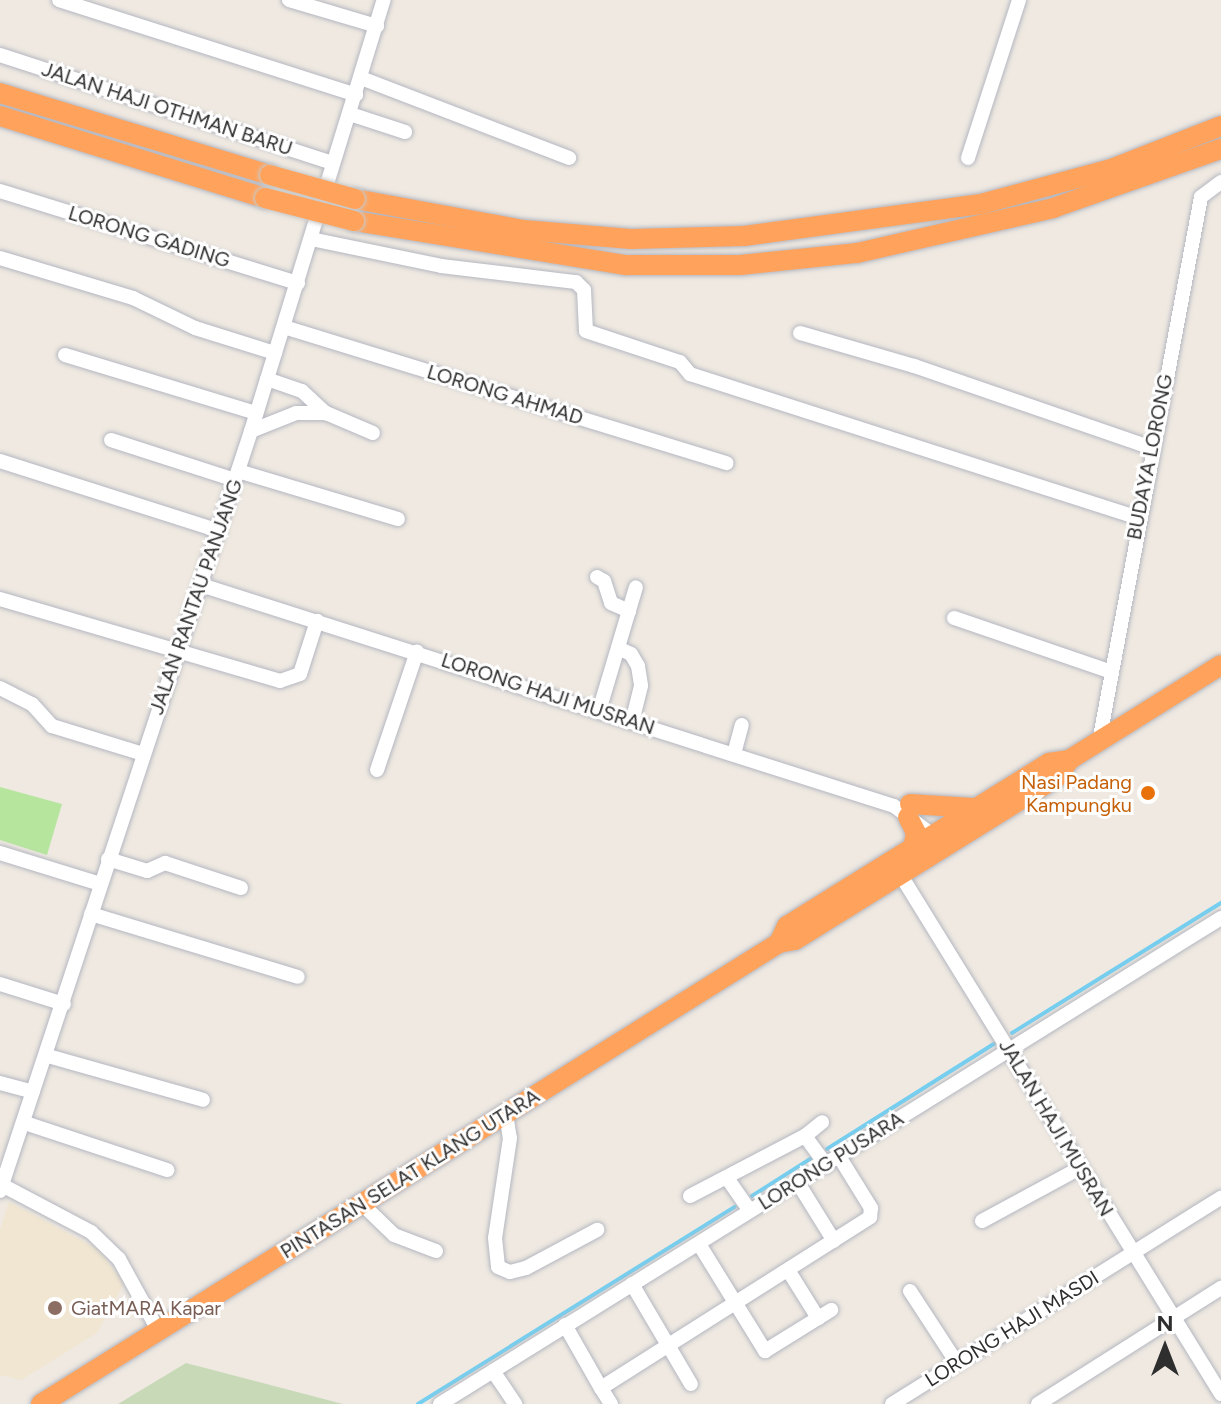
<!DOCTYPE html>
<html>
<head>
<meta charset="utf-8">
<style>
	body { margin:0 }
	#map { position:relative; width:1221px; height:1404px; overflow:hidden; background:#efe9e1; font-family:Figtree,sans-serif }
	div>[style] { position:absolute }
	.education>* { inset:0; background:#f0e6d1 }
	.green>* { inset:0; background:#b6e59e }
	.cemetery>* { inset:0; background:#c8d9b8 }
	.stream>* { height:4px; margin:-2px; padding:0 2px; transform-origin:2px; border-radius:2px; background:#75cff0 }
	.roads { filter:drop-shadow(0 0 2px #b4b7c1) drop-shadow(0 0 2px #b4b7c1) }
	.minor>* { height:14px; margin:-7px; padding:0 7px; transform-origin:7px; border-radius:7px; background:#fff }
	.highway>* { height:20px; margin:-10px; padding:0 10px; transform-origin:10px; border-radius:10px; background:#ffa35c }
	.bridges { filter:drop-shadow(0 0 2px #c9c9c9) drop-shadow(0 0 2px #c9c9c9) }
	.highway-bridge>* { height:20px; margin:-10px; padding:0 10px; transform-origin:10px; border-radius:10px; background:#ffa35c }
	.dots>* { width:22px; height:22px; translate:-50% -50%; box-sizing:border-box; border:4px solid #fff; border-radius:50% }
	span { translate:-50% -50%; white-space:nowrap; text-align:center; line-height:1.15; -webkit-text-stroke:6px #fff; paint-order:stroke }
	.street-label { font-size:20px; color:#2e2e2e }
	.food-label { font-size:20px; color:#c56008 }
	.right { translate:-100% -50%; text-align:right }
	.education-label { font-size:20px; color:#785e54 }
	.left { translate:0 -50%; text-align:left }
	.north { position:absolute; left:1125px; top:1308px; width:80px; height:80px; -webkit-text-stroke:6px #fff; paint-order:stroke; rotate:0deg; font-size:22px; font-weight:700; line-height:32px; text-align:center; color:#2e2e2e }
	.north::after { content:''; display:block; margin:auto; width:28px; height:36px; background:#2e2e2e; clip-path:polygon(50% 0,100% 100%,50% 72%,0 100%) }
</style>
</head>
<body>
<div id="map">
	<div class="education">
		<div style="clip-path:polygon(9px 1202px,98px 1249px,124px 1283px,97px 1333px,21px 1380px,0 1375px,0 1230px)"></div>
	</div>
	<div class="green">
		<div style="clip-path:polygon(0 787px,62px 804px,47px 855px,0 840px)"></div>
	</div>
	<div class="cemetery">
		<div style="clip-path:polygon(186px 1363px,343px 1404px,118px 1404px)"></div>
	</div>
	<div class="stream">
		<div style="left:1012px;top:1033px;width:246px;rotate:-31.9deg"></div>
		<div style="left:827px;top:1149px;width:197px;rotate:-32.2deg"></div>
		<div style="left:752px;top:1196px;width:69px;rotate:-32.5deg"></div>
		<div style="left:418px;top:1404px;width:373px;rotate:-31.9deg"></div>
	</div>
	<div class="roads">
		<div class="minor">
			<div style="left:59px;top:0;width:312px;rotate:17.7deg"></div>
			<div style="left:289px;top:0;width:92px;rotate:16.5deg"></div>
			<div style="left:0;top:55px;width:350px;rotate:18deg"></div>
			<div style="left:361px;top:78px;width:223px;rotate:21deg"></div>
			<div style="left:350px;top:114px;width:58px;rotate:18.1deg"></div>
			<div style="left:968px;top:158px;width:166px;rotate:-72.1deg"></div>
			<div style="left:0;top:191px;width:312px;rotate:17.2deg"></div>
			<div style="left:311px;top:239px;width:133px;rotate:11.7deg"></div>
			<div style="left:441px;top:266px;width:136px;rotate:6.8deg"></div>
			<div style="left:576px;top:282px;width:11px;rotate:45deg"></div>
			<div style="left:584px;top:290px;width:41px;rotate:87.2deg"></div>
			<div style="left:586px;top:331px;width:99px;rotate:18.3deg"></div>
			<div style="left:680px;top:362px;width:16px;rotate:50deg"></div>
			<div style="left:690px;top:374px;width:472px;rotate:17.8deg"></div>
			<div style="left:0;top:258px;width:139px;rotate:16.7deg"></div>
			<div style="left:133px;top:298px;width:69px;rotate:25.8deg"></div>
			<div style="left:195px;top:328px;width:84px;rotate:17.4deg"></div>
			<div style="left:284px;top:327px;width:463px;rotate:17.1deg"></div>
			<div style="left:800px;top:333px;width:119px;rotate:16.1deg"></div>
			<div style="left:914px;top:366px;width:252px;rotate:19deg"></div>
			<div style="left:65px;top:355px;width:200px;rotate:16.9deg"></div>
			<div style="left:267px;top:379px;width:37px;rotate:19deg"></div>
			<div style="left:302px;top:391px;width:33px;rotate:43deg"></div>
			<div style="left:326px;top:413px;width:51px;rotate:23.1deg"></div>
			<div style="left:251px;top:431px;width:48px;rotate:-21.8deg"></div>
			<div style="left:296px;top:413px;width:30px"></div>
			<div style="left:111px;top:440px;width:130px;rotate:17.9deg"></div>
			<div style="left:0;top:461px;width:230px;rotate:17.7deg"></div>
			<div style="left:238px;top:471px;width:167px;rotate:16.7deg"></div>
			<div style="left:597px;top:577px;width:8px;rotate:30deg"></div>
			<div style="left:604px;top:581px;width:23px;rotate:72deg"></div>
			<div style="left:611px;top:603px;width:20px;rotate:24deg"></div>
			<div style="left:201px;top:585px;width:727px;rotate:17.69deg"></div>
			<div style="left:894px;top:806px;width:55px;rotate:36.9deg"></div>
			<div style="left:0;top:599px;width:292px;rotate:16.3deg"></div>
			<div style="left:280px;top:681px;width:21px;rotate:-19deg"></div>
			<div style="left:300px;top:674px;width:56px;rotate:-72.2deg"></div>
			<div style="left:954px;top:618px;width:164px;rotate:18.9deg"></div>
			<div style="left:618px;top:648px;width:14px;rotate:25deg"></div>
			<div style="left:631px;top:654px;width:14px;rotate:60deg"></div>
			<div style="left:638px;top:666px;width:20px;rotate:81deg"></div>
			<div style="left:641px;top:686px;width:37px;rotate:104deg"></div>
			<div style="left:0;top:688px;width:36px;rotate:27deg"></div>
			<div style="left:32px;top:704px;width:30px;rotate:48deg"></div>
			<div style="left:52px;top:726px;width:95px;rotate:17.1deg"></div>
			<div style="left:599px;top:711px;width:129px;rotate:-73.4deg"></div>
			<div style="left:1099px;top:742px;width:554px;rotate:-79.4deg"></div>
			<div style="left:1201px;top:197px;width:25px;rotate:-37deg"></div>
			<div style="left:734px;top:754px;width:30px;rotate:-75deg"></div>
			<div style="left:377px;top:770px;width:125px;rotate:-71.3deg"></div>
			<div style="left:0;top:853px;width:105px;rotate:17.2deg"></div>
			<div style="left:108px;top:859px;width:41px;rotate:17.1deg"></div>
			<div style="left:147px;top:871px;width:20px;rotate:-24deg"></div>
			<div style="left:165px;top:863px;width:80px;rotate:18.2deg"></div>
			<div style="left:897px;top:869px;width:617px;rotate:58.32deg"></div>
			<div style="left:91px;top:914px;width:216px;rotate:16.9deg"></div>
			<div style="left:0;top:984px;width:67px;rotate:17.4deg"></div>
			<div style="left:48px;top:1056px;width:161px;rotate:15.8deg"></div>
			<div style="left:0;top:1083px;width:34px;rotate:15deg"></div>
			<div style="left:506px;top:1114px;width:24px;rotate:81deg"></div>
			<div style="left:510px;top:1138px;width:101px;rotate:98.5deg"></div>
			<div style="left:495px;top:1238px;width:29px;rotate:84deg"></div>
			<div style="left:498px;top:1267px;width:13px;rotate:23deg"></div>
			<div style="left:510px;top:1272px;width:16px;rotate:-14deg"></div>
			<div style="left:526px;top:1268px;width:81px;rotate:-28.2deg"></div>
			<div style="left:25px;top:1123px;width:150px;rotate:18.3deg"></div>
			<div style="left:805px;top:1136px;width:22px;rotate:-39deg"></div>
			<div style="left:727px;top:1178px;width:40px;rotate:55.1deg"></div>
			<div style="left:798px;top:1183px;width:68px;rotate:58.2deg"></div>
			<div style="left:2px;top:1185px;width:101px;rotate:27.8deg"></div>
			<div style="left:91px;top:1232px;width:39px;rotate:44deg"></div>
			<div style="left:119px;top:1259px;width:81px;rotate:61.2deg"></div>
			<div style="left:0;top:1191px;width:800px;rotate:-71.72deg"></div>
			<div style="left:251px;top:431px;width:451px;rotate:-72.9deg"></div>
			<div style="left:690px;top:1196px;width:130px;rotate:-27.6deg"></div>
			<div style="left:805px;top:1136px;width:37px;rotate:54deg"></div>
			<div style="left:362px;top:1204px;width:45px;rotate:44.1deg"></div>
			<div style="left:394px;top:1235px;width:45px;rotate:20.9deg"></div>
			<div style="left:982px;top:1221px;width:111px;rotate:-28.4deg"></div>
			<div style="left:699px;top:1244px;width:126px;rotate:58.3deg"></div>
			<div style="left:765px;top:1351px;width:78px;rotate:-31.8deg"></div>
			<div style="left:788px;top:1270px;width:57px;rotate:58deg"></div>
			<div style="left:632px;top:1284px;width:116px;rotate:59.5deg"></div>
			<div style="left:910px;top:1291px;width:86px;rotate:56.9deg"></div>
			<div style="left:565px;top:1325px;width:73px;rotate:60.3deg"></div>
			<div style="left:601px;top:1388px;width:319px;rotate:-32.4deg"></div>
			<div style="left:870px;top:1217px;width:9px;rotate:-84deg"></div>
			<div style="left:871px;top:1208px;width:59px;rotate:-121.8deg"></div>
			<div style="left:493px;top:1371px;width:40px;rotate:56deg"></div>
			<div style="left:601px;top:1388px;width:19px;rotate:58deg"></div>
			<div style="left:440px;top:1404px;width:920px;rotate:-31.89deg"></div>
			<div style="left:892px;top:1404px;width:388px;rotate:-32.1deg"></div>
			<div style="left:1038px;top:1404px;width:217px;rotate:-32.4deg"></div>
		</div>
		<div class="highway">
			<div style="left:0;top:93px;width:282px;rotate:16.9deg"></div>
			<div style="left:0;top:116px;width:277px;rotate:17.2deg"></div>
			<div style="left:355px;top:199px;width:172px;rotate:10.4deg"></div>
			<div style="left:524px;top:230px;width:107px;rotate:4.8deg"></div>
			<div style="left:631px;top:239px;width:113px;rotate:-1.5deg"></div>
			<div style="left:744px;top:236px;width:239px;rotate:-7.7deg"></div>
			<div style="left:981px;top:204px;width:135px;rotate:-15.1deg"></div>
			<div style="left:1111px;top:169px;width:118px;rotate:-21.4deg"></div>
			<div style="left:354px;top:221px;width:277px;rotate:9.2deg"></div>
			<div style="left:627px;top:265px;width:113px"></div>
			<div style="left:740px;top:265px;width:118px;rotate:-5.9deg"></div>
			<div style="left:857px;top:253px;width:201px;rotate:-12.9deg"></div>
			<div style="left:1053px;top:208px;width:178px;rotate:-19.4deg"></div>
			<div style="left:910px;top:804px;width:64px;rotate:3.6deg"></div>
			<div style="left:908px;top:817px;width:18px;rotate:63deg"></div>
			<div style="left:916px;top:833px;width:16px;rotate:101deg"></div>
			<div style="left:779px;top:943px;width:19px;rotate:-65deg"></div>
			<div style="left:787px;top:926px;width:309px;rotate:-31.9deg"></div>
			<div style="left:1049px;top:763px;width:20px;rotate:-9deg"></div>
			<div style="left:1069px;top:760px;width:179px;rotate:-32deg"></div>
			<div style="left:41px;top:1404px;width:870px;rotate:-31.99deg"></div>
			<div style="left:779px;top:943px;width:16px;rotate:-11deg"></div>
			<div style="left:795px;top:940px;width:310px;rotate:-31.9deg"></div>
			<div style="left:1058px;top:776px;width:19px;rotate:-55deg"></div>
		</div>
	</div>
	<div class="bridges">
		<div class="highway-bridge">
			<div style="left:270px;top:175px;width:88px;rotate:15.8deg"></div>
			<div style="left:265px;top:198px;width:92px;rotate:14.5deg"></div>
		</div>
	</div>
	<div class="dots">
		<div style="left:1148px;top:793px;background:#e8710a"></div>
		<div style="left:55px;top:1308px;background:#8d6e63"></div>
	</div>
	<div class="street-label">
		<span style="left:167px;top:109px;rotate:18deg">JALAN HAJI OTHMAN BARU</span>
		<span style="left:149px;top:237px;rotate:17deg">LORONG GADING</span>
		<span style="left:505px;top:395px;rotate:17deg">LORONG AHMAD</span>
		<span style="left:1150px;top:457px;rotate:-79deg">BUDAYA LORONG</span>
		<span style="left:196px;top:597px;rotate:-71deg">JALAN RANTAU PANJANG</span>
		<span style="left:548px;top:694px;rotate:18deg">LORONG HAJI MUSRAN</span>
		<span style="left:1056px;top:1128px;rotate:59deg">JALAN HAJI MUSRAN</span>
		<span style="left:831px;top:1161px;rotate:-32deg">LORONG PUSARA</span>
		<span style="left:410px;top:1174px;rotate:-32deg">PINTASAN SELAT KLANG UTARA</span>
		<span style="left:1012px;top:1329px;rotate:-32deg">LORONG HAJI MASDI</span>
	</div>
	<div class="food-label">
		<span class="right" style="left:1132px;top:794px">Nasi Padang<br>Kampungku</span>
	</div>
	<div class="education-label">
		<span class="left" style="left:71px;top:1308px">GiatMARA Kapar</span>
	</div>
	<div class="north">N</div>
</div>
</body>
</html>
